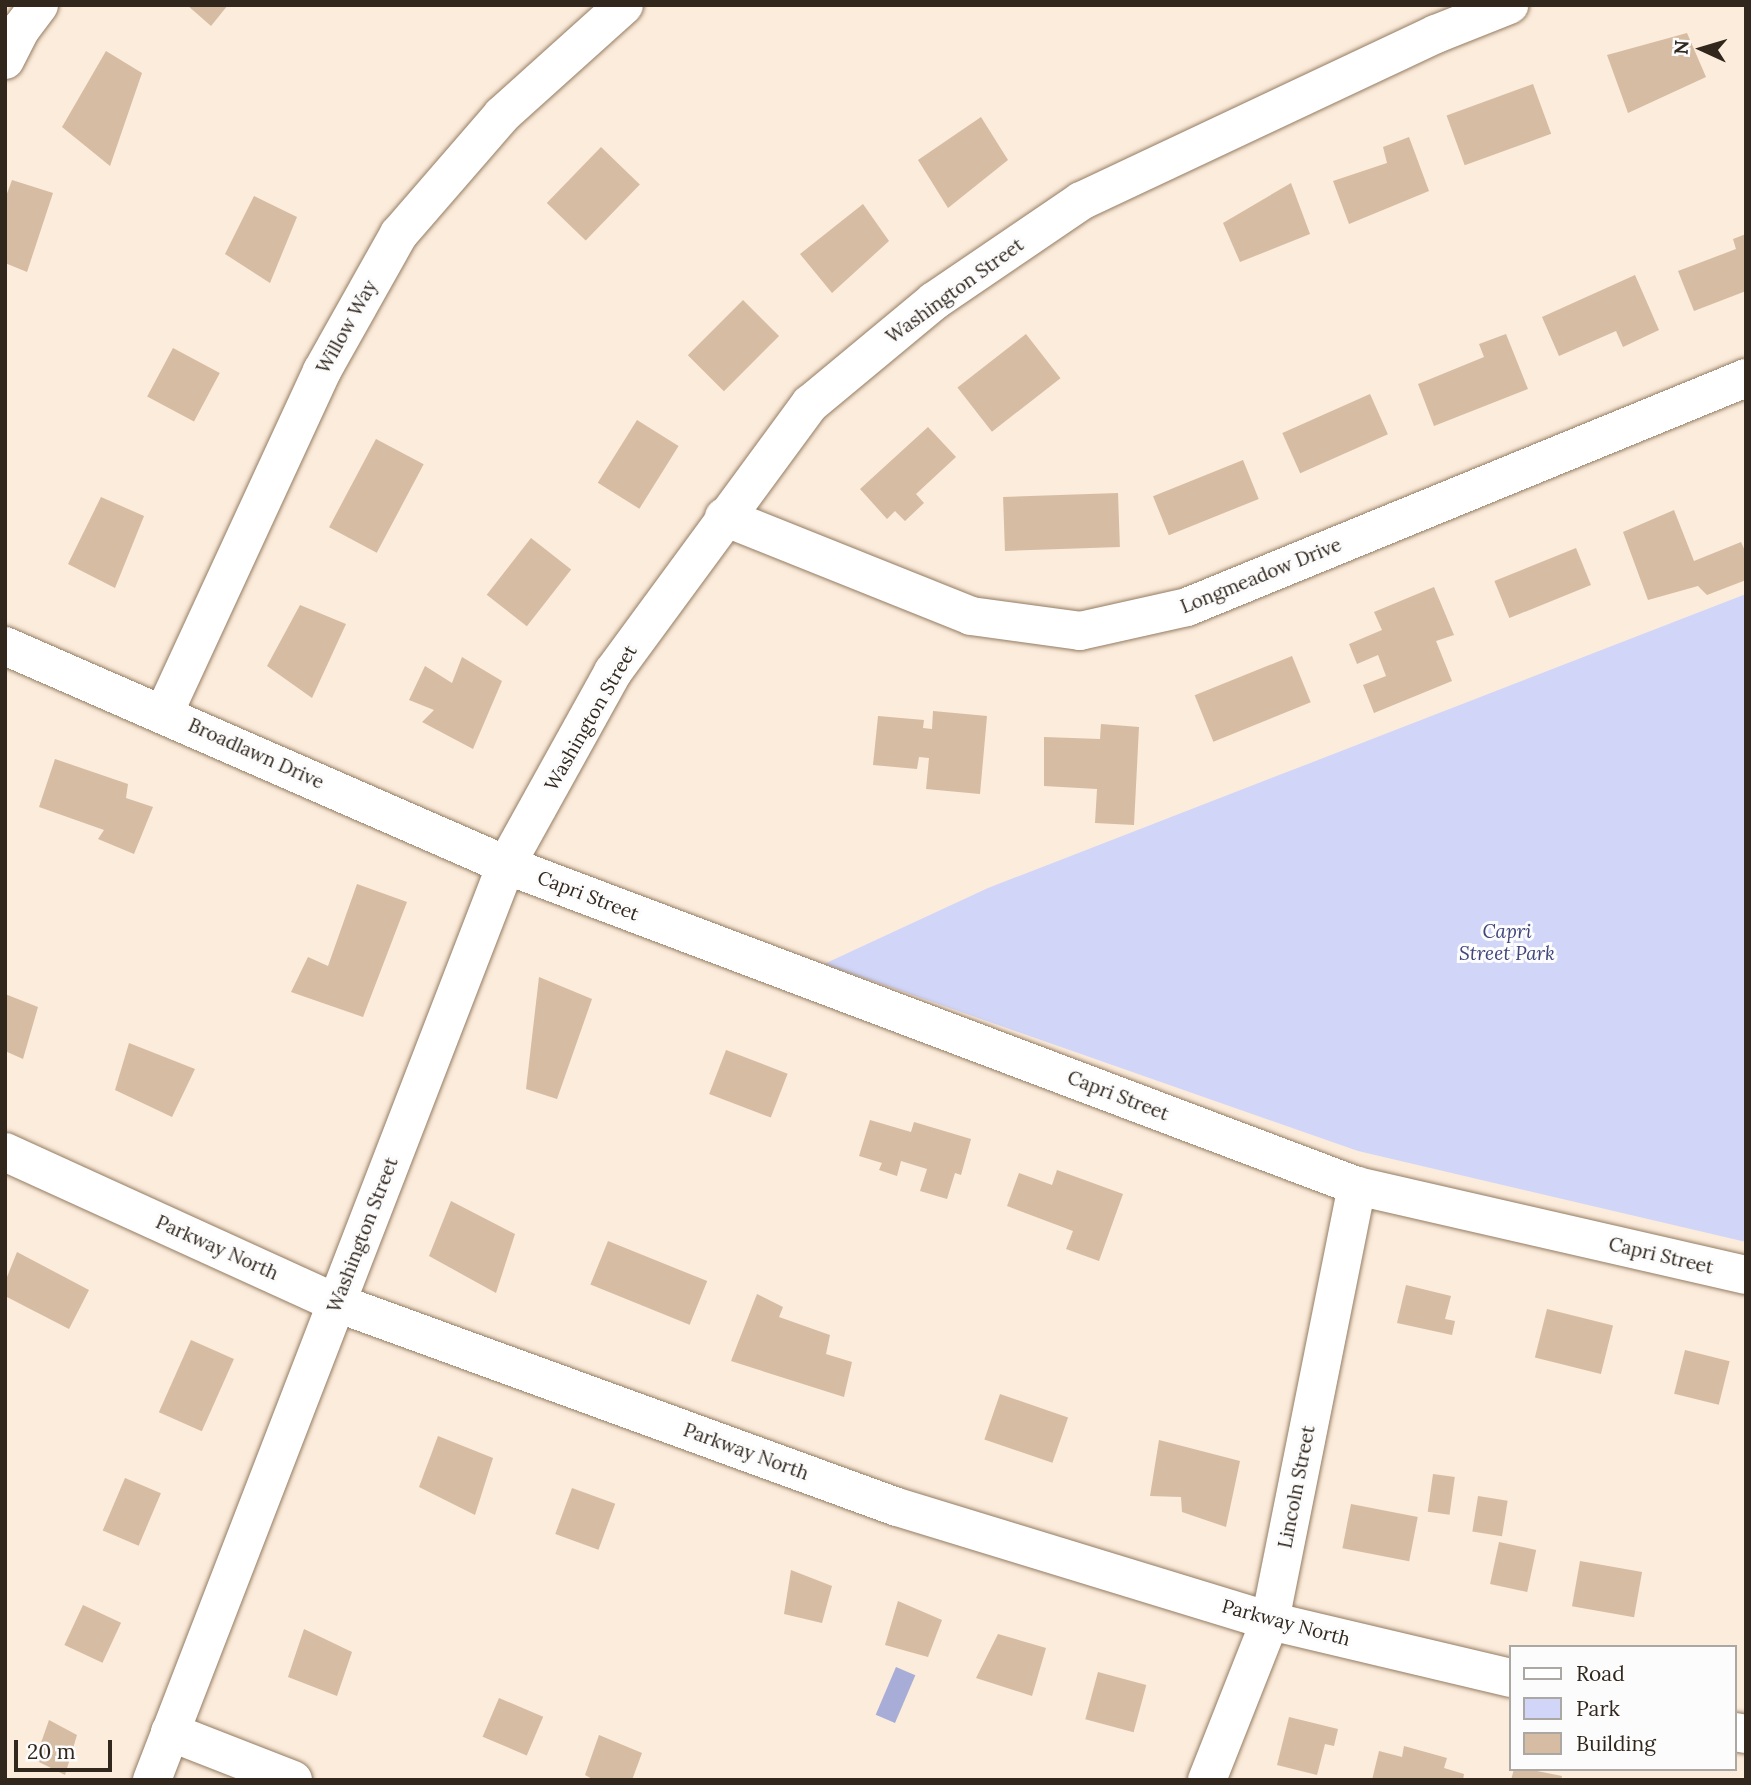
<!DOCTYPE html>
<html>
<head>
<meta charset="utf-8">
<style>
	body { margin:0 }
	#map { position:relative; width:1751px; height:1785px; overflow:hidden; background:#fcecdb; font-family:Lora,serif }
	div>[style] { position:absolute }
	.green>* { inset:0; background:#d1d6f9 }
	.water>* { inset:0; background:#a7add7; transform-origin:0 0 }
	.building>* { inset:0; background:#d6bca2; transform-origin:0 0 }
	.roads { filter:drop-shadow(0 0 2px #947c63) drop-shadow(0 0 2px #947c63) }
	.minor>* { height:38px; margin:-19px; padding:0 19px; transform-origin:19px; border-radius:19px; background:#fff }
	span { translate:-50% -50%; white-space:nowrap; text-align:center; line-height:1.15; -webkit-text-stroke:6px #fcfcfc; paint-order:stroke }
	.street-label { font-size:19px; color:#31271d }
	.park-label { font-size:19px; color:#40457b; font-style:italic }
	.frame { position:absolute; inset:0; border:7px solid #31271d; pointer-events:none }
	.legend { position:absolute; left:1509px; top:1645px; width:228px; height:126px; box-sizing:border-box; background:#fcfcfc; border:2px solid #aba7a3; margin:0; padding:9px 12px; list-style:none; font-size:21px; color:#31271d }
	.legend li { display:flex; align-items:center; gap:14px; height:35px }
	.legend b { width:35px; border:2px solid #aba7a3 }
	.north { position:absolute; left:1667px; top:14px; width:70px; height:70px; -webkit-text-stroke:5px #fcfcfc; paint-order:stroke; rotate:274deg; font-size:19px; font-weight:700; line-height:28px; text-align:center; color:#31271d }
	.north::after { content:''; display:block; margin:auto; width:24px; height:32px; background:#31271d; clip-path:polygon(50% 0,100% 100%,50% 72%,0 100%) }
	.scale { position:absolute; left:14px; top:1740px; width:98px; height:32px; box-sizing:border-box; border:4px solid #31271d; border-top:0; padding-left:9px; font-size:21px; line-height:24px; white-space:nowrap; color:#31271d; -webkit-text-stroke:5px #fcfcfc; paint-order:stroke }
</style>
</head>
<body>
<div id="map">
	<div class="green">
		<div style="clip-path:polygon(1746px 594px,1746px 1242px,1358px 1151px,824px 964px,988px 888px)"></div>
	</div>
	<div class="water">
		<div style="left:896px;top:1667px;width:21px;height:52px;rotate:23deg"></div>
	</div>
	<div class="building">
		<div style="clip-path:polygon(187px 5px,228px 5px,211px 26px)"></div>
		<div style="clip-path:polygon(1687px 33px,1706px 77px,1628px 113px,1607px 55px)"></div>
		<div style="clip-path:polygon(106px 51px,142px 73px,110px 166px,62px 127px)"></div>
		<div style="left:1533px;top:84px;width:53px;height:92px;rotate:70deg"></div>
		<div style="clip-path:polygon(981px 117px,1008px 160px,948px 208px,918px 160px)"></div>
		<div style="clip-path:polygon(1409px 137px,1429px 191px,1349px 224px,1333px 181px,1387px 163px,1383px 147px)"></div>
		<div style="left:601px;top:147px;width:54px;height:78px;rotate:44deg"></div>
		<div style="clip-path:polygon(12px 180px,53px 193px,27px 272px,5px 263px,5px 199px)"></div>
		<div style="clip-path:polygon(1291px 183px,1310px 234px,1240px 262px,1223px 223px)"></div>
		<div style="clip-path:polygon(254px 196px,297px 217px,270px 283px,225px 254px)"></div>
		<div style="clip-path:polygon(863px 204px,889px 241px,832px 293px,800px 254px)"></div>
		<div style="clip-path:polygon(1746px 234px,1746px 291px,1694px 311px,1678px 271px,1736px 249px,1733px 239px)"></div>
		<div style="clip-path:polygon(1635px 275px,1659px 330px,1623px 347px,1616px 331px,1559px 356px,1542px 317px)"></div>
		<div style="left:743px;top:300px;width:51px;height:78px;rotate:45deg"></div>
		<div style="left:1026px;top:334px;width:56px;height:87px;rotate:52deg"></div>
		<div style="clip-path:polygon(1506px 334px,1528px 389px,1434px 426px,1418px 384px,1484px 357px,1479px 344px)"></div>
		<div style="left:173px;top:348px;width:53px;height:55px;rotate:28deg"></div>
		<div style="left:1370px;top:394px;width:44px;height:96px;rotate:66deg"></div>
		<div style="left:637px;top:420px;width:49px;height:74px;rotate:32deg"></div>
		<div style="clip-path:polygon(928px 427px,956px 457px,916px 494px,924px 503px,905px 521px,895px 511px,887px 519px,860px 489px)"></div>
		<div style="left:376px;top:439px;width:54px;height:100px;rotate:28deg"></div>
		<div style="left:1243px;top:460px;width:42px;height:97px;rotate:68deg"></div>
		<div style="left:1118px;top:493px;width:54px;height:115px;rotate:88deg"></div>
		<div style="clip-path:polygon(101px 497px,144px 516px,115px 588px,68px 564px)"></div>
		<div style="clip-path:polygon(1674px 510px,1694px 561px,1741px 542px,1746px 553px,1746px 580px,1707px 595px,1698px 586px,1648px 600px,1623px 532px)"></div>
		<div style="left:531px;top:538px;width:51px;height:72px;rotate:38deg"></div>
		<div style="left:1576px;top:548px;width:40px;height:88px;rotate:68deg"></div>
		<div style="clip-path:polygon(1434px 587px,1454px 635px,1436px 641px,1452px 681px,1374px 713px,1363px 685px,1386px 676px,1378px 655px,1357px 664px,1349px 644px,1382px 630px,1374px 612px)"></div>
		<div style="clip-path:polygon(300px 605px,346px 624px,312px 698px,267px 666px)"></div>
		<div style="left:1292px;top:656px;width:50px;height:105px;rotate:68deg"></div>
		<div style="clip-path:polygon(462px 657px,502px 681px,473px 749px,422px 722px,434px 710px,409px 700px,425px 666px,452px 683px)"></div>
		<div style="clip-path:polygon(933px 711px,987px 716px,980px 794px,926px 789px,929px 758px,919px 757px,917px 769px,873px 765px,878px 716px,924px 720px,923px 728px,932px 729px)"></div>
		<div style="clip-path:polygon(1101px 724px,1139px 727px,1134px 825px,1095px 823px,1097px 789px,1044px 786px,1044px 737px,1100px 739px)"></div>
		<div style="clip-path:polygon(55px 759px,128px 784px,126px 798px,153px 807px,134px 854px,98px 839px,104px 830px,39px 807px)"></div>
		<div style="clip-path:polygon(357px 884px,407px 902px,363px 1017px,291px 992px,308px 957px,328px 966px)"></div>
		<div style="clip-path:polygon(539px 977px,592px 999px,557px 1099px,526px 1089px)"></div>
		<div style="clip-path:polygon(5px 994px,38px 1007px,23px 1059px,5px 1051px)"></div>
		<div style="clip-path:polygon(129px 1043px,195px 1069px,172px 1117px,115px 1090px)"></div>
		<div style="left:726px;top:1050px;width:66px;height:47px;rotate:21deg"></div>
		<div style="clip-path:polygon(870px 1120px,911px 1132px,914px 1122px,971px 1139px,961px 1175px,955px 1173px,947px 1199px,920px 1191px,927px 1169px,901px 1161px,897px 1176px,879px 1170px,882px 1163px,859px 1156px)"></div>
		<div style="clip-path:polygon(1057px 1170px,1123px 1194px,1099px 1261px,1066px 1249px,1073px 1231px,1007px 1206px,1019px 1173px,1052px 1185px)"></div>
		<div style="clip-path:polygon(451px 1201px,515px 1234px,496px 1293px,429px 1256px)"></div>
		<div style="left:608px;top:1241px;width:107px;height:47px;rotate:22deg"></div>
		<div style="clip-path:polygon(17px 1252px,89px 1290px,69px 1329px,5px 1296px,5px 1282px)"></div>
		<div style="clip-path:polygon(1406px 1285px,1451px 1296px,1445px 1319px,1455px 1321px,1452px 1335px,1397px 1323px)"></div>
		<div style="clip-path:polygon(757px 1294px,783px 1307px,779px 1317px,830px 1335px,826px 1354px,852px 1362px,844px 1397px,731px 1361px)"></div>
		<div style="left:1547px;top:1309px;width:68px;height:50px;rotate:14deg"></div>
		<div style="left:191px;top:1340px;width:47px;height:79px;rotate:24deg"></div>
		<div style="left:1685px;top:1350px;width:46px;height:45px;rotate:14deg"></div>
		<div style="left:1000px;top:1394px;width:72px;height:48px;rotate:19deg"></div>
		<div style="clip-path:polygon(438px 1436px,493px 1458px,475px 1515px,419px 1487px)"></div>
		<div style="clip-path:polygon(1159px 1440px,1240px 1461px,1226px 1527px,1182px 1512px,1181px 1497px,1150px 1496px)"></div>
		<div style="left:1433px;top:1474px;width:22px;height:38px;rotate:8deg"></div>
		<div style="left:125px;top:1478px;width:39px;height:57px;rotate:23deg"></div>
		<div style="left:572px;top:1488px;width:46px;height:49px;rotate:20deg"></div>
		<div style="left:1478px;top:1496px;width:30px;height:36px;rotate:9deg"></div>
		<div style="left:1351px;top:1504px;width:68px;height:45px;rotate:11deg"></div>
		<div style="left:1499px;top:1542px;width:38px;height:43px;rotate:12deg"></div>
		<div style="left:1580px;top:1561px;width:63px;height:46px;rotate:10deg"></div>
		<div style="clip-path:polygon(791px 1570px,832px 1586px,822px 1623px,784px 1614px)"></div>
		<div style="clip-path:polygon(898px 1601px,942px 1620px,928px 1657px,885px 1645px)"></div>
		<div style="left:83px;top:1605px;width:42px;height:44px;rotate:25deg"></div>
		<div style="clip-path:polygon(304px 1629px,352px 1652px,337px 1696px,288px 1677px)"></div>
		<div style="clip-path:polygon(998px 1634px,1046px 1648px,1032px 1696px,976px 1678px)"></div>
		<div style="left:1098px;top:1672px;width:50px;height:49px;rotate:15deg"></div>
		<div style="left:499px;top:1698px;width:48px;height:42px;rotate:23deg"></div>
		<div style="clip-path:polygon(1289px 1717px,1338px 1729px,1334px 1746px,1325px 1744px,1317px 1775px,1277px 1765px)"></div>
		<div style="clip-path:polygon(49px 1720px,77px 1735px,65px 1775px,35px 1760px)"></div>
		<div style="clip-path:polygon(599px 1735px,642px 1753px,632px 1780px,594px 1780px,585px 1775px)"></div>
		<div style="clip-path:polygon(1404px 1746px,1447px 1758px,1444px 1768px,1464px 1774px,1463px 1780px,1372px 1780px,1379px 1751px,1402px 1757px)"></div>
		<div style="clip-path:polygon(1514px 1769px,1527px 1769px,1562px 1776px,1561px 1780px,1511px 1780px)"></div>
	</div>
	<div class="roads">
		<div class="minor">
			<div style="left:5px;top:60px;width:35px;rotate:-63deg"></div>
			<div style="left:21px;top:29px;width:30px;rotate:-53deg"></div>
			<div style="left:724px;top:517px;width:266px;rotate:21.8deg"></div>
			<div style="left:971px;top:616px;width:110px;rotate:7.8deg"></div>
			<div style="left:1080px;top:631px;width:110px;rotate:-12.6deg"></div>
			<div style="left:1187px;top:607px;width:604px;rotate:-22.28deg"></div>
			<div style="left:5px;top:646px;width:547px;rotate:23.61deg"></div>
			<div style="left:506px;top:865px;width:910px;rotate:20.67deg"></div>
			<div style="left:1357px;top:1186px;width:399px;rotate:12.9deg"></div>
			<div style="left:164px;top:713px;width:377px;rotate:-65.2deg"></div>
			<div style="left:322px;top:371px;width:157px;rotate:-60.7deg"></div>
			<div style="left:399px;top:234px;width:157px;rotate:-49.1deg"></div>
			<div style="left:502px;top:115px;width:164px;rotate:-42deg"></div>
			<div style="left:5px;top:1152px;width:365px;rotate:24.5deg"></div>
			<div style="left:337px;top:1303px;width:596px;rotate:20.02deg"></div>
			<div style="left:897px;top:1507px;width:390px;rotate:17deg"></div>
			<div style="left:1270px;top:1621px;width:248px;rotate:13.3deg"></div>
			<div style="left:170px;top:1732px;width:132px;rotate:21.3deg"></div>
			<div style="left:1735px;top:1732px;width:11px;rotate:10deg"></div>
			<div style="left:152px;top:1780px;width:981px;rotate:-68.85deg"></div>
			<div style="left:506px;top:865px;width:221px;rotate:-61deg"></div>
			<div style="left:613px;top:672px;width:333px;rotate:-53.7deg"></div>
			<div style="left:810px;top:404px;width:161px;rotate:-39.7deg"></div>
			<div style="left:934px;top:301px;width:178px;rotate:-34.2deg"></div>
			<div style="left:1081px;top:201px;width:392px;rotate:-25.2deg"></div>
			<div style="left:1436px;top:34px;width:79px;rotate:-21.7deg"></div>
			<div style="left:1207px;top:1780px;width:171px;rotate:-68.4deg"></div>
			<div style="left:1270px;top:1621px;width:444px;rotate:-78.7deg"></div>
		</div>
	</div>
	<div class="street-label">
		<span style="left:955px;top:291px;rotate:-36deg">Washington Street</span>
		<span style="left:347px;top:327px;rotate:-61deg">Willow Way</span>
		<span style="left:1261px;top:576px;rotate:-22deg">Longmeadow Drive</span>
		<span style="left:591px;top:718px;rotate:-60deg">Washington Street</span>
		<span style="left:256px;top:754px;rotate:24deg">Broadlawn Drive</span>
		<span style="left:588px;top:896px;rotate:21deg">Capri Street</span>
		<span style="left:1118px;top:1096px;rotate:21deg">Capri Street</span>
		<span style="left:363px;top:1235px;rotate:-69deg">Washington Street</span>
		<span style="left:217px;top:1248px;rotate:24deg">Parkway North</span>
		<span style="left:1661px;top:1256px;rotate:13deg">Capri Street</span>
		<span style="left:746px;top:1452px;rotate:20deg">Parkway North</span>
		<span style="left:1297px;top:1487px;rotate:-79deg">Lincoln Street</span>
		<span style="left:1286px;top:1623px;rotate:15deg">Parkway North</span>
	</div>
	<div class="park-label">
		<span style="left:1507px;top:943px">Capri<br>Street Park</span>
	</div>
	<div class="frame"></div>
	<ul class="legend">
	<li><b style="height:9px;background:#fff"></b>Road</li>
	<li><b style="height:19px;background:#d1d6f9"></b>Park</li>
	<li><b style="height:19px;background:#d6bca2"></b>Building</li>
	</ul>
	<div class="north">N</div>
	<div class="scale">20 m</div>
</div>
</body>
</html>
